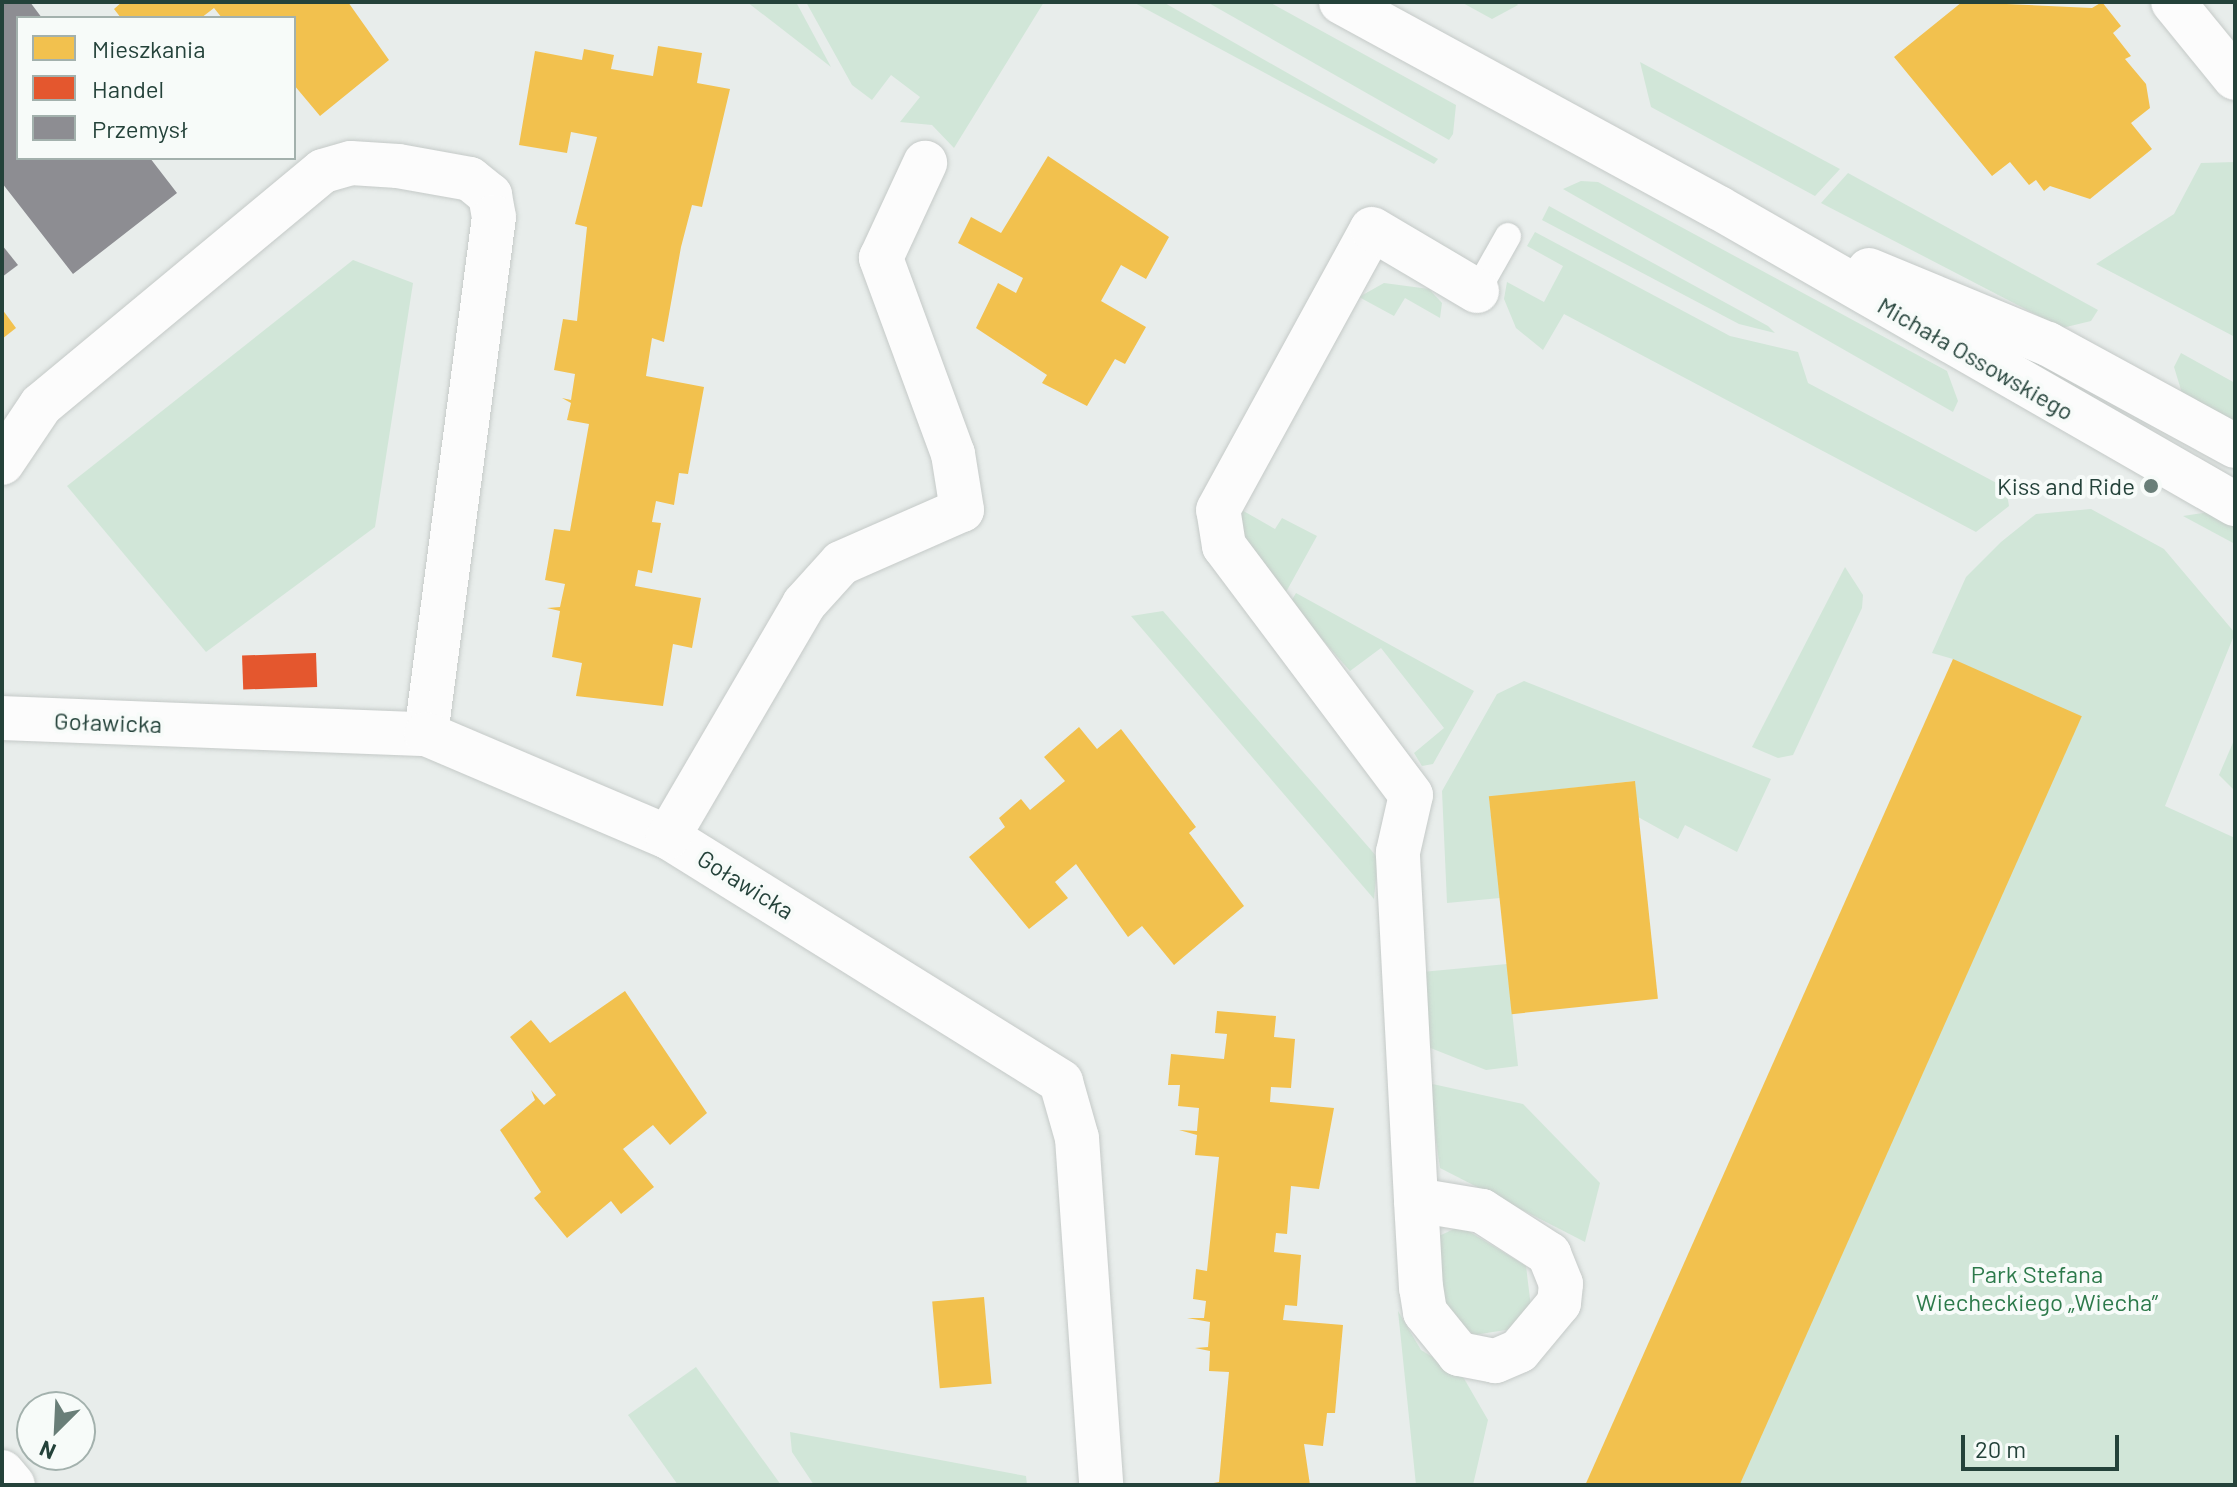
<!DOCTYPE html>
<html>
<head>
<meta charset="utf-8">
<style>
	body { margin:0 }
	#map { position:relative; width:2237px; height:1487px; overflow:hidden; background:#e8edeb; font-family:Barlow,sans-serif }
	div>[style] { position:absolute }
	.green>* { inset:0; background:#d1e6d8 }
	.homes>* { inset:0; background:#f2c14e; transform-origin:0 0 }
	.shops>* { inset:0; background:#e4572e; transform-origin:0 0 }
	.industry>* { inset:0; background:#8d8d92 }
	.roads { filter:drop-shadow(0 0 2px #c5cac8) drop-shadow(0 0 2px #c5cac8) }
	.service>* { height:26px; margin:-13px; padding:0 13px; transform-origin:13px; border-radius:13px; background:#fcfcfc }
	.minor>* { height:44px; margin:-22px; padding:0 22px; transform-origin:22px; border-radius:22px; background:#fcfcfc }
	.tertiary>* { height:44px; margin:-22px; padding:0 22px; transform-origin:22px; border-radius:22px; background:#fcfcfc }
	.dots>* { width:22px; height:22px; translate:-50% -50%; box-sizing:border-box; border:4px solid #f7fbf9; border-radius:50% }
	span { translate:-50% -50%; white-space:nowrap; text-align:center; line-height:1.15; -webkit-text-stroke:8px #f7fbf9; paint-order:stroke }
	.street-label { font-size:24px; color:#24423a }
	.poi-label { font-size:24px; color:#24423a }
	.right { translate:-100% -50%; text-align:right }
	.park-label { font-size:24px; color:#2d7a4b }
	.frame { position:absolute; inset:0; border:4px solid #24423a; pointer-events:none }
	.legend { position:absolute; left:16px; top:16px; width:280px; height:144px; box-sizing:border-box; background:#f7fbf9; border:2px solid #a3b1ad; margin:0; padding:10px 14px; list-style:none; font-size:24px; color:#24423a }
	.legend li { display:flex; align-items:center; gap:16px; height:40px }
	.legend b { width:40px; border:2px solid #a3b1ad }
	.north { position:absolute; left:16px; top:1391px; width:80px; height:80px; box-sizing:border-box; background:#f7fbf9; border:2px solid #a3b1ad; border-radius:50%; rotate:204deg; font-size:22px; font-weight:700; line-height:32px; text-align:center; color:#24423a }
	.north::after { content:''; display:block; margin:auto; width:28px; height:36px; background:#697e78; clip-path:polygon(50% 0,100% 100%,50% 72%,0 100%) }
	.scale { position:absolute; left:1961px; top:1435px; width:158px; height:36px; box-sizing:border-box; border:4px solid #24423a; border-top:0; padding-left:10px; font-size:24px; line-height:28px; white-space:nowrap; color:#24423a; -webkit-text-stroke:6px #f7fbf9; paint-order:stroke }
</style>
</head>
<body>
<div id="map">
	<div class="green">
		<div style="clip-path:polygon(747px 2px,796px 2px,831px 67px)"></div>
		<div style="clip-path:polygon(806px 2px,1044px 2px,954px 148px,932px 125px,900px 122px,920px 97px,891px 75px,872px 100px,852px 85px)"></div>
		<div style="clip-path:polygon(1133px 2px,1163px 2px,1438px 159px,1434px 164px)"></div>
		<div style="clip-path:polygon(1207px 2px,1269px 2px,1456px 105px,1453px 134px,1449px 140px)"></div>
		<div style="clip-path:polygon(1461px 2px,1515px 2px,1518px 5px,1492px 19px)"></div>
		<div style="clip-path:polygon(1640px 62px,1840px 169px,1815px 196px,1651px 107px)"></div>
		<div style="clip-path:polygon(2235px 162px,2235px 337px,2096px 264px,2174px 214px,2201px 163px)"></div>
		<div style="clip-path:polygon(1848px 173px,2098px 310px,2091px 321px,2062px 328px,1821px 203px)"></div>
		<div style="clip-path:polygon(1581px 181px,1598px 182px,1947px 371px,1958px 401px,1953px 412px,1563px 189px)"></div>
		<div style="clip-path:polygon(1549px 206px,1768px 326px,1775px 333px,1739px 324px,1542px 220px)"></div>
		<div style="clip-path:polygon(1535px 232px,1730px 336px,1798px 352px,1808px 383px,2006px 488px,2009px 506px,1976px 532px,1564px 314px,1543px 350px,1516px 328px,1504px 299px,1507px 282px,1544px 302px,1563px 266px,1527px 246px)"></div>
		<div style="clip-path:polygon(353px 260px,413px 283px,375px 527px,206px 652px,67px 486px)"></div>
		<div style="clip-path:polygon(1384px 283px,1429px 289px,1442px 303px,1440px 318px,1405px 298px,1394px 316px,1359px 297px)"></div>
		<div style="clip-path:polygon(2181px 353px,2235px 383px,2235px 425px,2182px 393px,2174px 367px)"></div>
		<div style="clip-path:polygon(1240px 509px,1275px 529px,1282px 518px,1317px 536px,1286px 592px,1248px 551px,1236px 518px)"></div>
		<div style="clip-path:polygon(2091px 509px,2164px 549px,2235px 633px,2165px 806px,2235px 838px,2235px 1485px,1684px 1485px,1953px 659px,1932px 653px,1966px 577px,2001px 542px,2036px 514px)"></div>
		<div style="clip-path:polygon(2209px 512px,2235px 527px,2235px 544px,2183px 516px)"></div>
		<div style="clip-path:polygon(1845px 567px,1863px 595px,1862px 608px,1793px 755px,1778px 758px,1752px 747px)"></div>
		<div style="clip-path:polygon(1296px 593px,1474px 691px,1433px 764px,1422px 766px,1414px 753px,1444px 728px,1381px 648px,1350px 671px,1290px 603px)"></div>
		<div style="clip-path:polygon(1163px 611px,1378px 858px,1374px 899px,1131px 616px)"></div>
		<div style="clip-path:polygon(1524px 681px,1771px 779px,1737px 852px,1685px 825px,1678px 839px,1638px 817px,1634px 781px,1489px 797px,1500px 898px,1447px 903px,1442px 791px,1497px 694px)"></div>
		<div style="clip-path:polygon(2235px 738px,2235px 791px,2219px 775px)"></div>
		<div style="clip-path:polygon(1507px 964px,1518px 1066px,1486px 1070px,1428px 1047px,1422px 972px)"></div>
		<div style="clip-path:polygon(1428px 1083px,1523px 1104px,1600px 1183px,1585px 1242px,1440px 1168px)"></div>
		<div style="clip-path:polygon(1460px 1226px,1526px 1266px,1531px 1307px,1518px 1328px,1474px 1335px,1444px 1309px,1437px 1237px)"></div>
		<div style="clip-path:polygon(1398px 1311px,1421px 1350px,1462px 1375px,1488px 1420px,1473px 1485px,1416px 1485px)"></div>
		<div style="clip-path:polygon(696px 1367px,781px 1485px,678px 1485px,628px 1415px)"></div>
		<div style="clip-path:polygon(790px 1432px,1026px 1476px,1027px 1485px,814px 1485px,792px 1452px)"></div>
	</div>
	<div class="homes">
		<div style="clip-path:polygon(122px 2px,348px 2px,389px 60px,320px 116px,294px 85px,294px 18px,222px 18px,214px 8px,201px 18px,121px 18px,114px 9px)"></div>
		<div style="clip-path:polygon(1962px 2px,2092px 8px,2102px 2px,2121px 26px,2113px 33px,2131px 56px,2125px 59px,2146px 84px,2150px 108px,2131px 123px,2152px 149px,2090px 199px,2050px 186px,2044px 191px,2036px 180px,2029px 185px,2010px 162px,1992px 176px,1894px 57px)"></div>
		<div style="clip-path:polygon(658px 46px,702px 53px,697px 83px,730px 89px,702px 207px,692px 205px,681px 247px,664px 342px,652px 338px,646px 376px,704px 387px,688px 474px,679px 473px,674px 505px,656px 501px,652px 522px,661px 523px,652px 573px,638px 570px,635px 586px,701px 598px,692px 648px,673px 644px,663px 706px,576px 696px,582px 663px,552px 657px,560px 611px,547px 608px,560px 607px,565px 584px,545px 580px,554px 529px,570px 531px,589px 424px,567px 420px,571px 403px,562px 398px,571px 400px,575px 374px,554px 370px,563px 319px,577px 321px,587px 227px,575px 224px,597px 137px,571px 132px,567px 153px,519px 145px,535px 51px,582px 60px,584px 49px,614px 55px,611px 69px,653px 76px)"></div>
		<div style="clip-path:polygon(1048px 156px,1169px 237px,1146px 279px,1121px 265px,1101px 301px,1146px 327px,1125px 364px,1115px 359px,1087px 406px,1042px 383px,1047px 375px,976px 328px,998px 283px,1016px 293px,1023px 278px,958px 243px,971px 217px,1001px 233px)"></div>
		<div style="clip-path:polygon(2px 309px,16px 328px,2px 339px)"></div>
		<div style="left:1953px;top:659px;width:141px;height:930px;rotate:24deg"></div>
		<div style="clip-path:polygon(1079px 727px,1097px 749px,1121px 729px,1196px 827px,1189px 833px,1244px 906px,1174px 965px,1142px 926px,1128px 937px,1076px 864px,1055px 882px,1068px 898px,1029px 929px,969px 857px,1005px 827px,999px 818px,1021px 799px,1030px 810px,1065px 781px,1044px 757px)"></div>
		<div style="left:1635px;top:781px;width:219px;height:147px;rotate:84deg"></div>
		<div style="clip-path:polygon(625px 991px,707px 1113px,670px 1145px,653px 1125px,623px 1149px,654px 1187px,621px 1214px,611px 1201px,567px 1238px,534px 1198px,541px 1192px,500px 1130px,535px 1100px,531px 1090px,544px 1105px,556px 1095px,510px 1037px,531px 1020px,550px 1043px)"></div>
		<div style="clip-path:polygon(1217px 1011px,1276px 1016px,1274px 1037px,1295px 1039px,1291px 1088px,1271px 1087px,1270px 1102px,1334px 1108px,1319px 1189px,1291px 1186px,1287px 1234px,1276px 1233px,1274px 1252px,1301px 1255px,1297px 1306px,1285px 1305px,1283px 1320px,1343px 1325px,1335px 1413px,1327px 1413px,1323px 1446px,1304px 1444px,1310px 1485px,1203px 1485px,1219px 1482px,1229px 1372px,1209px 1371px,1210px 1351px,1195px 1348px,1208px 1347px,1210px 1322px,1187px 1318px,1204px 1318px,1206px 1301px,1193px 1299px,1196px 1269px,1207px 1271px,1219px 1157px,1195px 1155px,1197px 1135px,1179px 1130px,1197px 1131px,1199px 1108px,1178px 1106px,1180px 1085px,1168px 1085px,1171px 1054px,1224px 1059px,1227px 1034px,1215px 1033px)"></div>
		<div style="left:984px;top:1297px;width:87px;height:52px;rotate:85deg"></div>
	</div>
	<div class="shops">
		<div style="left:316px;top:653px;width:34px;height:74px;rotate:88deg"></div>
	</div>
	<div class="industry">
		<div style="clip-path:polygon(2px 2px,30px 2px,42px 18px,18px 18px,18px 158px,150px 158px,177px 193px,73px 274px,2px 183px)"></div>
		<div style="clip-path:polygon(2px 245px,18px 265px,2px 277px)"></div>
	</div>
	<div class="roads">
		<div class="service">
			<div style="left:1477px;top:291px;width:63px;rotate:-60.6deg"></div>
		</div>
		<div class="minor">
			<div style="left:2173px;top:2px;width:98px;rotate:50.8deg"></div>
			<div style="left:2px;top:463px;width:70px;rotate:-56.1deg"></div>
			<div style="left:41px;top:405px;width:366px;rotate:-39.7deg"></div>
			<div style="left:323px;top:171px;width:29px;rotate:-16deg"></div>
			<div style="left:351px;top:163px;width:47px;rotate:3.7deg"></div>
			<div style="left:398px;top:166px;width:73px;rotate:10.2deg"></div>
			<div style="left:470px;top:179px;width:26px;rotate:39deg"></div>
			<div style="left:490px;top:195px;width:22px;rotate:80deg"></div>
			<div style="left:494px;top:217px;width:521px;rotate:97.49deg"></div>
			<div style="left:2px;top:718px;width:424px;rotate:2.2deg"></div>
			<div style="left:426px;top:734px;width:263px;rotate:23.1deg"></div>
			<div style="left:668px;top:837px;width:463px;rotate:31.9deg"></div>
			<div style="left:1061px;top:1082px;width:58px;rotate:74.1deg"></div>
			<div style="left:1077px;top:1138px;width:348px;rotate:86deg"></div>
			<div style="left:668px;top:837px;width:270px;rotate:-59.7deg"></div>
			<div style="left:804px;top:604px;width:55px;rotate:-47.9deg"></div>
			<div style="left:841px;top:563px;width:132px;rotate:-23.7deg"></div>
			<div style="left:962px;top:510px;width:57px;rotate:-99.1deg"></div>
			<div style="left:953px;top:454px;width:209px;rotate:-110.2deg"></div>
			<div style="left:881px;top:258px;width:105px;rotate:-65.1deg"></div>
			<div style="left:1416px;top:1200px;width:67px;rotate:9.5deg"></div>
			<div style="left:1482px;top:1211px;width:80px;rotate:32.7deg"></div>
			<div style="left:1549px;top:1254px;width:32px;rotate:68deg"></div>
			<div style="left:1561px;top:1284px;width:19px;rotate:96deg"></div>
			<div style="left:1559px;top:1303px;width:62px;rotate:129.8deg"></div>
			<div style="left:1519px;top:1351px;width:26px;rotate:157deg"></div>
			<div style="left:1495px;top:1361px;width:37px;rotate:-169deg"></div>
			<div style="left:1459px;top:1354px;width:54px;rotate:-129deg"></div>
			<div style="left:1425px;top:1312px;width:24px;rotate:-99deg"></div>
			<div style="left:1421px;top:1288px;width:88px;rotate:-93.3deg"></div>
			<div style="left:1416px;top:1200px;width:348px;rotate:-93deg"></div>
			<div style="left:1398px;top:852px;width:58px;rotate:-77.2deg"></div>
			<div style="left:1411px;top:795px;width:311px;rotate:-126.9deg"></div>
			<div style="left:1224px;top:546px;width:36px;rotate:-99deg"></div>
			<div style="left:1218px;top:510px;width:320px;rotate:-61.3deg"></div>
			<div style="left:1372px;top:229px;width:122px;rotate:30.6deg"></div>
			<div style="left:2px;top:1472px;width:17px;rotate:50deg"></div>
		</div>
		<div class="tertiary">
			<div style="left:1341px;top:2px;width:430px;rotate:28.6deg"></div>
			<div style="left:1719px;top:208px;width:595px;rotate:29.84deg"></div>
			<div style="left:1869px;top:270px;width:194px;rotate:22.5deg"></div>
			<div style="left:2048px;top:344px;width:213px;rotate:28.6deg"></div>
		</div>
	</div>
	<div class="dots">
		<div style="left:2151px;top:486px;background:#697e78"></div>
	</div>
	<div class="street-label">
		<span style="left:1976px;top:358px;rotate:30deg">Michała Ossowskiego</span>
		<span style="left:108px;top:722px;rotate:2deg">Goławicka</span>
		<span style="left:746px;top:884px;rotate:32deg">Goławicka</span>
	</div>
	<div class="poi-label">
		<span class="right" style="left:2135px;top:486px">Kiss and Ride</span>
	</div>
	<div class="park-label">
		<span style="left:2037px;top:1288px">Park Stefana<br>Wiecheckiego „Wiecha”</span>
	</div>
	<div class="frame"></div>
	<ul class="legend">
	<li><b style="height:22px;background:#f2c14e"></b>Mieszkania</li>
	<li><b style="height:22px;background:#e4572e"></b>Handel</li>
	<li><b style="height:22px;background:#8d8d92"></b>Przemysł</li>
	</ul>
	<div class="north">N</div>
	<div class="scale">20 m</div>
</div>
</body>
</html>
